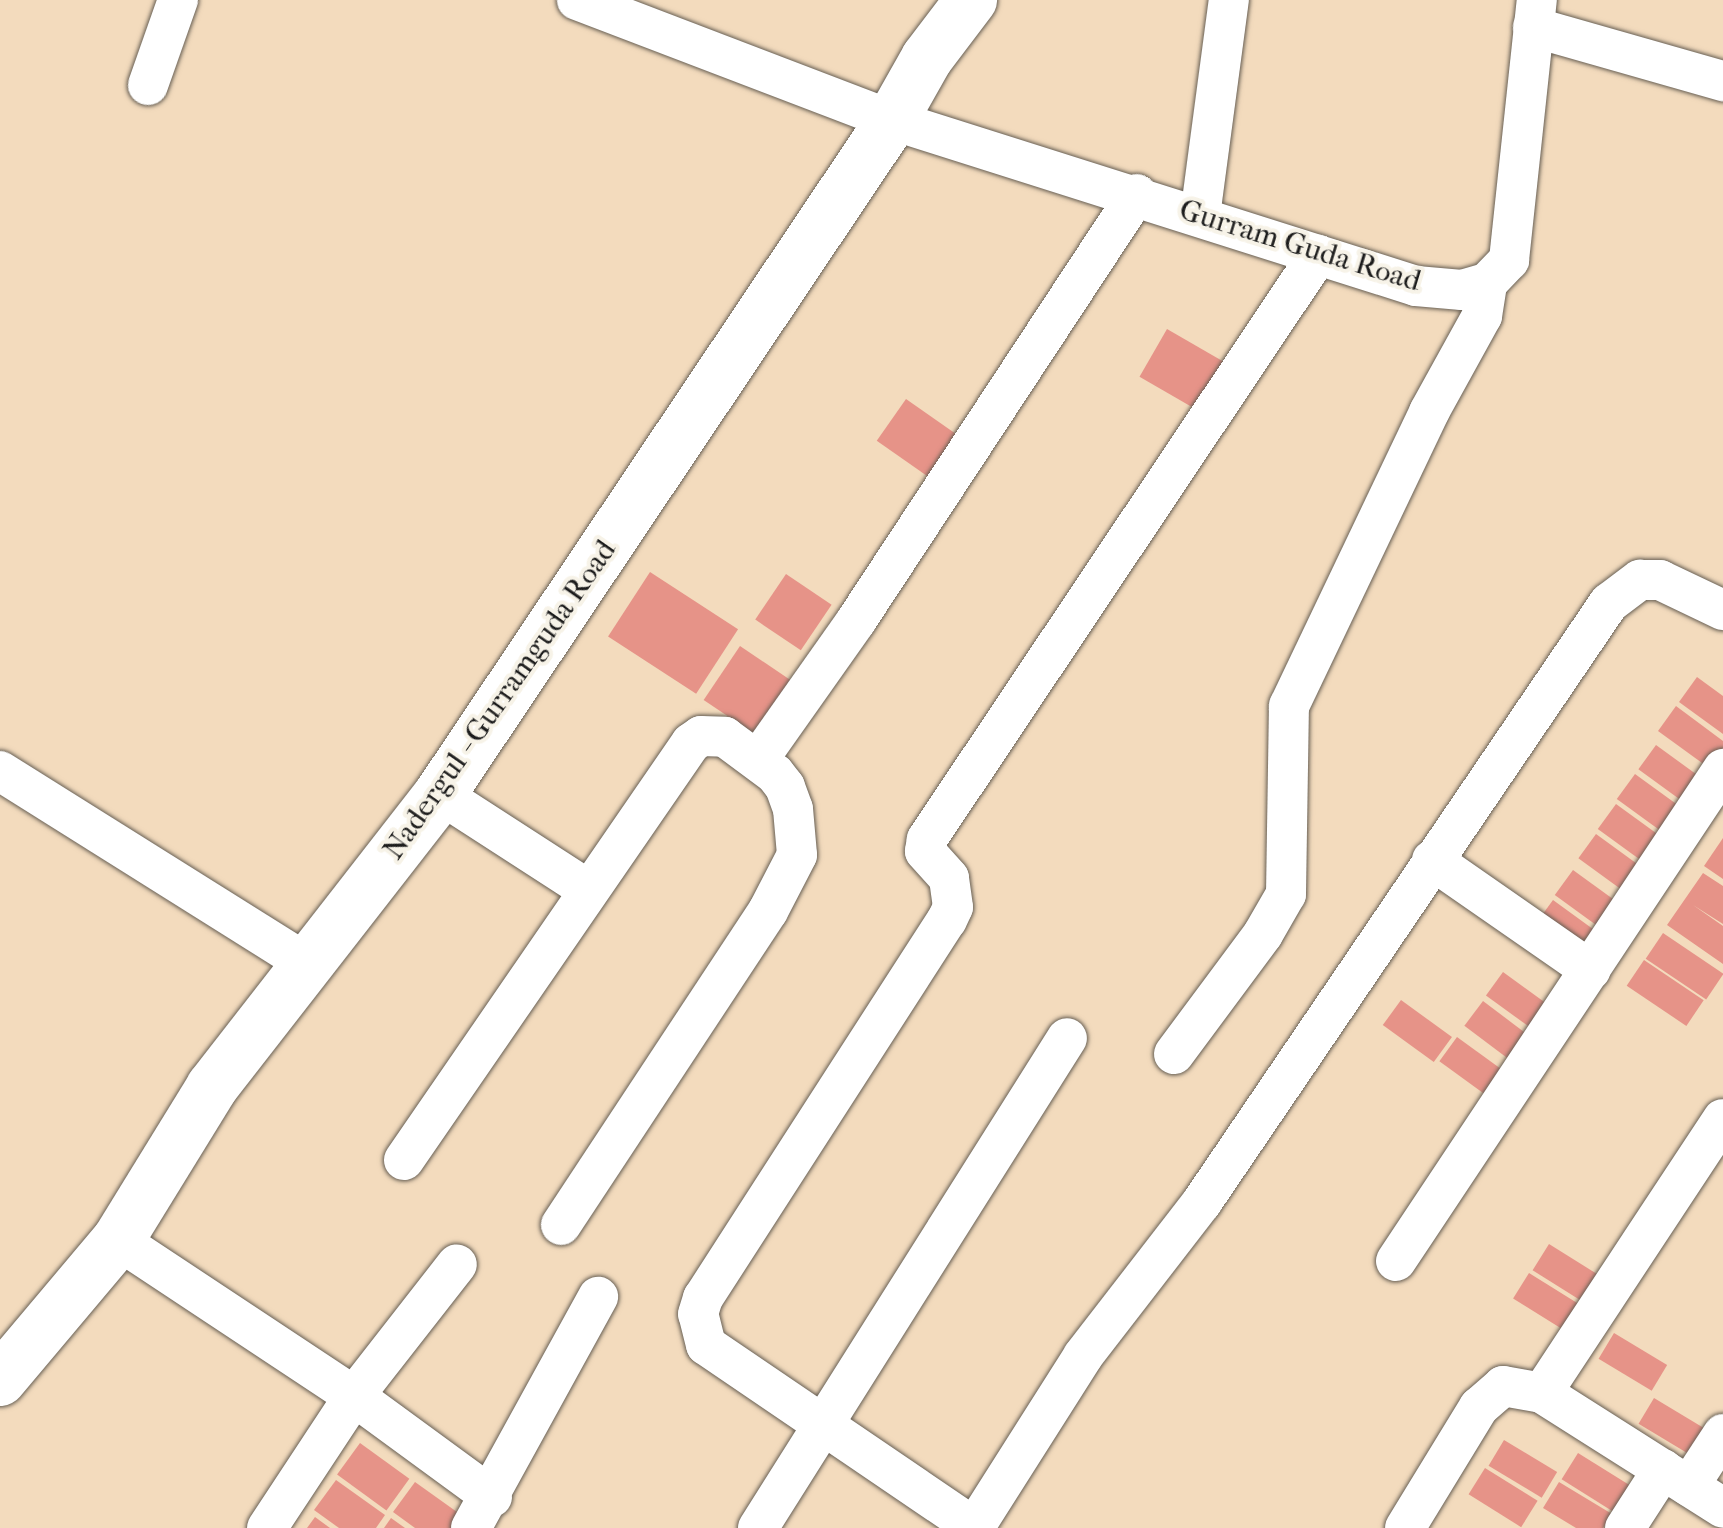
<!DOCTYPE html>
<html>
<head>
<meta charset="utf-8">
<style>
	body { margin:0 }
	#map { position:relative; width:1723px; height:1528px; overflow:hidden; background:#f3dbbd; font-family:"IM FELL French Canon",serif }
	div>[style] { position:absolute }
	.building>* { inset:0; background:#e69388; transform-origin:0 0 }
	.roads { filter:drop-shadow(0 0 2px #675f54) drop-shadow(0 0 2px #675f54) }
	.minor>* { height:40px; margin:-20px; padding:0 20px; transform-origin:20px; border-radius:20px; background:#fff }
	.major>* { height:52px; margin:-26px; padding:0 26px; transform-origin:26px; border-radius:26px; background:#fff }
	span { translate:-50% -50%; white-space:nowrap; text-align:center; line-height:1.15; -webkit-text-stroke:8px #f7f3e8; paint-order:stroke }
	.street-label { font-size:30px; color:#1c1c1c }
</style>
</head>
<body>
<div id="map">
	<div class="building">
		<div style="left:1167px;top:329px;width:79px;height:55px;rotate:30deg"></div>
		<div style="left:906px;top:399px;width:65px;height:51px;rotate:35deg"></div>
		<div style="left:650px;top:572px;width:105px;height:77px;rotate:33deg"></div>
		<div style="left:786px;top:574px;width:55px;height:55px;rotate:34deg"></div>
		<div style="left:740px;top:646px;width:71px;height:65px;rotate:34deg"></div>
		<div style="clip-path:polygon(1697px 677px,1723px 696px,1723px 734px,1679px 702px)"></div>
		<div style="clip-path:polygon(1676px 706px,1723px 741px,1723px 748px,1709px 768px,1658px 731px)"></div>
		<div style="left:1656px;top:745px;width:62px;height:30px;rotate:36deg"></div>
		<div style="left:1635px;top:774px;width:63px;height:31px;rotate:36deg"></div>
		<div style="left:1616px;top:804px;width:63px;height:31px;rotate:36deg"></div>
		<div style="left:1596px;top:834px;width:62px;height:30px;rotate:36deg"></div>
		<div style="clip-path:polygon(1723px 838px,1723px 879px,1704px 866px)"></div>
		<div style="left:1573px;top:870px;width:63px;height:31px;rotate:36deg"></div>
		<div style="clip-path:polygon(1703px 873px,1723px 886px,1723px 924px,1693px 905px,1723px 926px,1723px 964px,1667px 925px)"></div>
		<div style="left:1553px;top:900px;width:62px;height:30px;rotate:36deg"></div>
		<div style="left:1663px;top:933px;width:73px;height:31px;rotate:34deg"></div>
		<div style="left:1644px;top:960px;width:72px;height:31px;rotate:34deg"></div>
		<div style="left:1503px;top:972px;width:63px;height:29px;rotate:36deg"></div>
		<div style="left:1401px;top:1000px;width:63px;height:31px;rotate:36deg"></div>
		<div style="left:1483px;top:1001px;width:62px;height:31px;rotate:37deg"></div>
		<div style="left:1457px;top:1037px;width:63px;height:30px;rotate:36deg"></div>
		<div style="left:1549px;top:1244px;width:62px;height:31px;rotate:32deg"></div>
		<div style="left:1529px;top:1273px;width:62px;height:30px;rotate:32deg"></div>
		<div style="left:1614px;top:1333px;width:62px;height:30px;rotate:31deg"></div>
		<div style="left:1654px;top:1398px;width:62px;height:30px;rotate:31deg"></div>
		<div style="left:1504px;top:1440px;width:62px;height:30px;rotate:31deg"></div>
		<div style="left:360px;top:1443px;width:61px;height:39px;rotate:36deg"></div>
		<div style="left:1578px;top:1453px;width:62px;height:31px;rotate:32deg"></div>
		<div style="left:1485px;top:1468px;width:62px;height:31px;rotate:32deg"></div>
		<div style="clip-path:polygon(336px 1480px,385px 1515px,376px 1528px,339px 1528px,314px 1510px)"></div>
		<div style="clip-path:polygon(415px 1482px,464px 1517px,456px 1528px,415px 1528px,393px 1512px)"></div>
		<div style="clip-path:polygon(1559px 1482px,1612px 1514px,1603px 1528px,1576px 1528px,1543px 1508px)"></div>
		<div style="clip-path:polygon(315px 1517px,330px 1528px,307px 1528px)"></div>
		<div style="clip-path:polygon(391px 1518px,405px 1528px,384px 1528px)"></div>
	</div>
	<div class="roads">
		<div class="minor">
			<div style="left:577px;top:0;width:337px;rotate:20.9deg"></div>
			<div style="left:892px;top:120px;width:550px;rotate:17.58deg"></div>
			<div style="left:1416px;top:286px;width:46px;rotate:5deg"></div>
			<div style="left:1462px;top:290px;width:26px;rotate:-16deg"></div>
			<div style="left:1487px;top:283px;width:32px;rotate:-46deg"></div>
			<div style="left:1509px;top:260px;width:262px;rotate:-83.9deg"></div>
			<div style="left:1533px;top:27px;width:198px;rotate:15.9deg"></div>
			<div style="left:148px;top:85px;width:90px;rotate:-70.6deg"></div>
			<div style="left:1200px;top:216px;width:218px;rotate:-82.4deg"></div>
			<div style="left:758px;top:760px;width:170px;rotate:-54.8deg"></div>
			<div style="left:856px;top:621px;width:511px;rotate:-56.65deg"></div>
			<div style="left:0;top:771px;width:361px;rotate:32.1deg"></div>
			<div style="left:440px;top:794px;width:175px;rotate:32.9deg"></div>
			<div style="left:1432px;top:860px;width:193px;rotate:34.8deg"></div>
			<div style="left:1174px;top:1054px;width:149px;rotate:-53.4deg"></div>
			<div style="left:1263px;top:934px;width:46px;rotate:-60.1deg"></div>
			<div style="left:1286px;top:894px;width:188px;rotate:-89.1deg"></div>
			<div style="left:1289px;top:706px;width:326px;rotate:-64.5deg"></div>
			<div style="left:1429px;top:412px;width:110px;rotate:-61.1deg"></div>
			<div style="left:1482px;top:316px;width:33px;rotate:-81deg"></div>
			<div style="left:404px;top:1160px;width:506px;rotate:-55.46deg"></div>
			<div style="left:691px;top:743px;width:12px;rotate:-35deg"></div>
			<div style="left:701px;top:736px;width:24px;rotate:2deg"></div>
			<div style="left:725px;top:737px;width:62px;rotate:36.5deg"></div>
			<div style="left:775px;top:774px;width:16px;rotate:52deg"></div>
			<div style="left:785px;top:787px;width:23px;rotate:70deg"></div>
			<div style="left:793px;top:809px;width:46px;rotate:85deg"></div>
			<div style="left:797px;top:855px;width:63px;rotate:117.4deg"></div>
			<div style="left:768px;top:911px;width:376px;rotate:123.4deg"></div>
			<div style="left:118px;top:1240px;width:283px;rotate:33.5deg"></div>
			<div style="left:354px;top:1396px;width:171px;rotate:36.2deg"></div>
			<div style="left:1396px;top:1261px;width:591px;rotate:-56.39deg"></div>
			<div style="left:1542px;top:1393px;width:328px;rotate:-56.6deg"></div>
			<div style="left:1689px;top:1486px;width:62px;rotate:-56.8deg"></div>
			<div style="left:267px;top:1528px;width:158px;rotate:-56.6deg"></div>
			<div style="left:354px;top:1396px;width:167px;rotate:-52deg"></div>
			<div style="left:471px;top:1528px;width:264px;rotate:-61.2deg"></div>
			<div style="left:758px;top:1528px;width:579px;rotate:-57.76deg"></div>
			<div style="left:974px;top:1528px;width:204px;rotate:-57.6deg"></div>
			<div style="left:1083px;top:1356px;width:195px;rotate:-52.3deg"></div>
			<div style="left:1202px;top:1202px;width:724px;rotate:-55.81deg"></div>
			<div style="left:1609px;top:603px;width:39px;rotate:-37deg"></div>
			<div style="left:1640px;top:580px;width:20px"></div>
			<div style="left:1660px;top:580px;width:70px;rotate:25.5deg"></div>
			<div style="left:975px;top:1528px;width:325px;rotate:-145.8deg"></div>
			<div style="left:706px;top:1345px;width:32px;rotate:-104deg"></div>
			<div style="left:698px;top:1314px;width:17px;rotate:-73deg"></div>
			<div style="left:703px;top:1298px;width:450px;rotate:-57.2deg"></div>
			<div style="left:947px;top:920px;width:14px;rotate:-65deg"></div>
			<div style="left:953px;top:907px;width:29px;rotate:-98deg"></div>
			<div style="left:949px;top:878px;width:36px;rotate:-132deg"></div>
			<div style="left:925px;top:851px;width:12px;rotate:-81deg"></div>
			<div style="left:927px;top:839px;width:703px;rotate:-56.2deg"></div>
			<div style="left:1405px;top:1528px;width:142px;rotate:-58.6deg"></div>
			<div style="left:1479px;top:1407px;width:32px;rotate:-41deg"></div>
			<div style="left:1503px;top:1386px;width:40px;rotate:10deg"></div>
			<div style="left:1542px;top:1393px;width:214px;rotate:32.4deg"></div>
			<div style="left:1625px;top:1528px;width:70px;rotate:-57.2deg"></div>
		</div>
		<div class="major">
			<div style="left:0;top:1380px;width:183px;rotate:-49.9deg"></div>
			<div style="left:118px;top:1240px;width:180px;rotate:-58.4deg"></div>
			<div style="left:212px;top:1087px;width:371px;rotate:-52.1deg"></div>
			<div style="left:440px;top:794px;width:812px;rotate:-56.15deg"></div>
			<div style="left:892px;top:120px;width:71px;rotate:-60.6deg"></div>
			<div style="left:927px;top:58px;width:73px;rotate:-52.8deg"></div>
		</div>
	</div>
	<div class="street-label">
		<span style="left:1300px;top:246px;rotate:17deg">Gurram Guda Road</span>
		<span style="left:500px;top:700px;rotate:-55deg">Nadergul - Gurramguda Road</span>
	</div>
</div>
</body>
</html>
